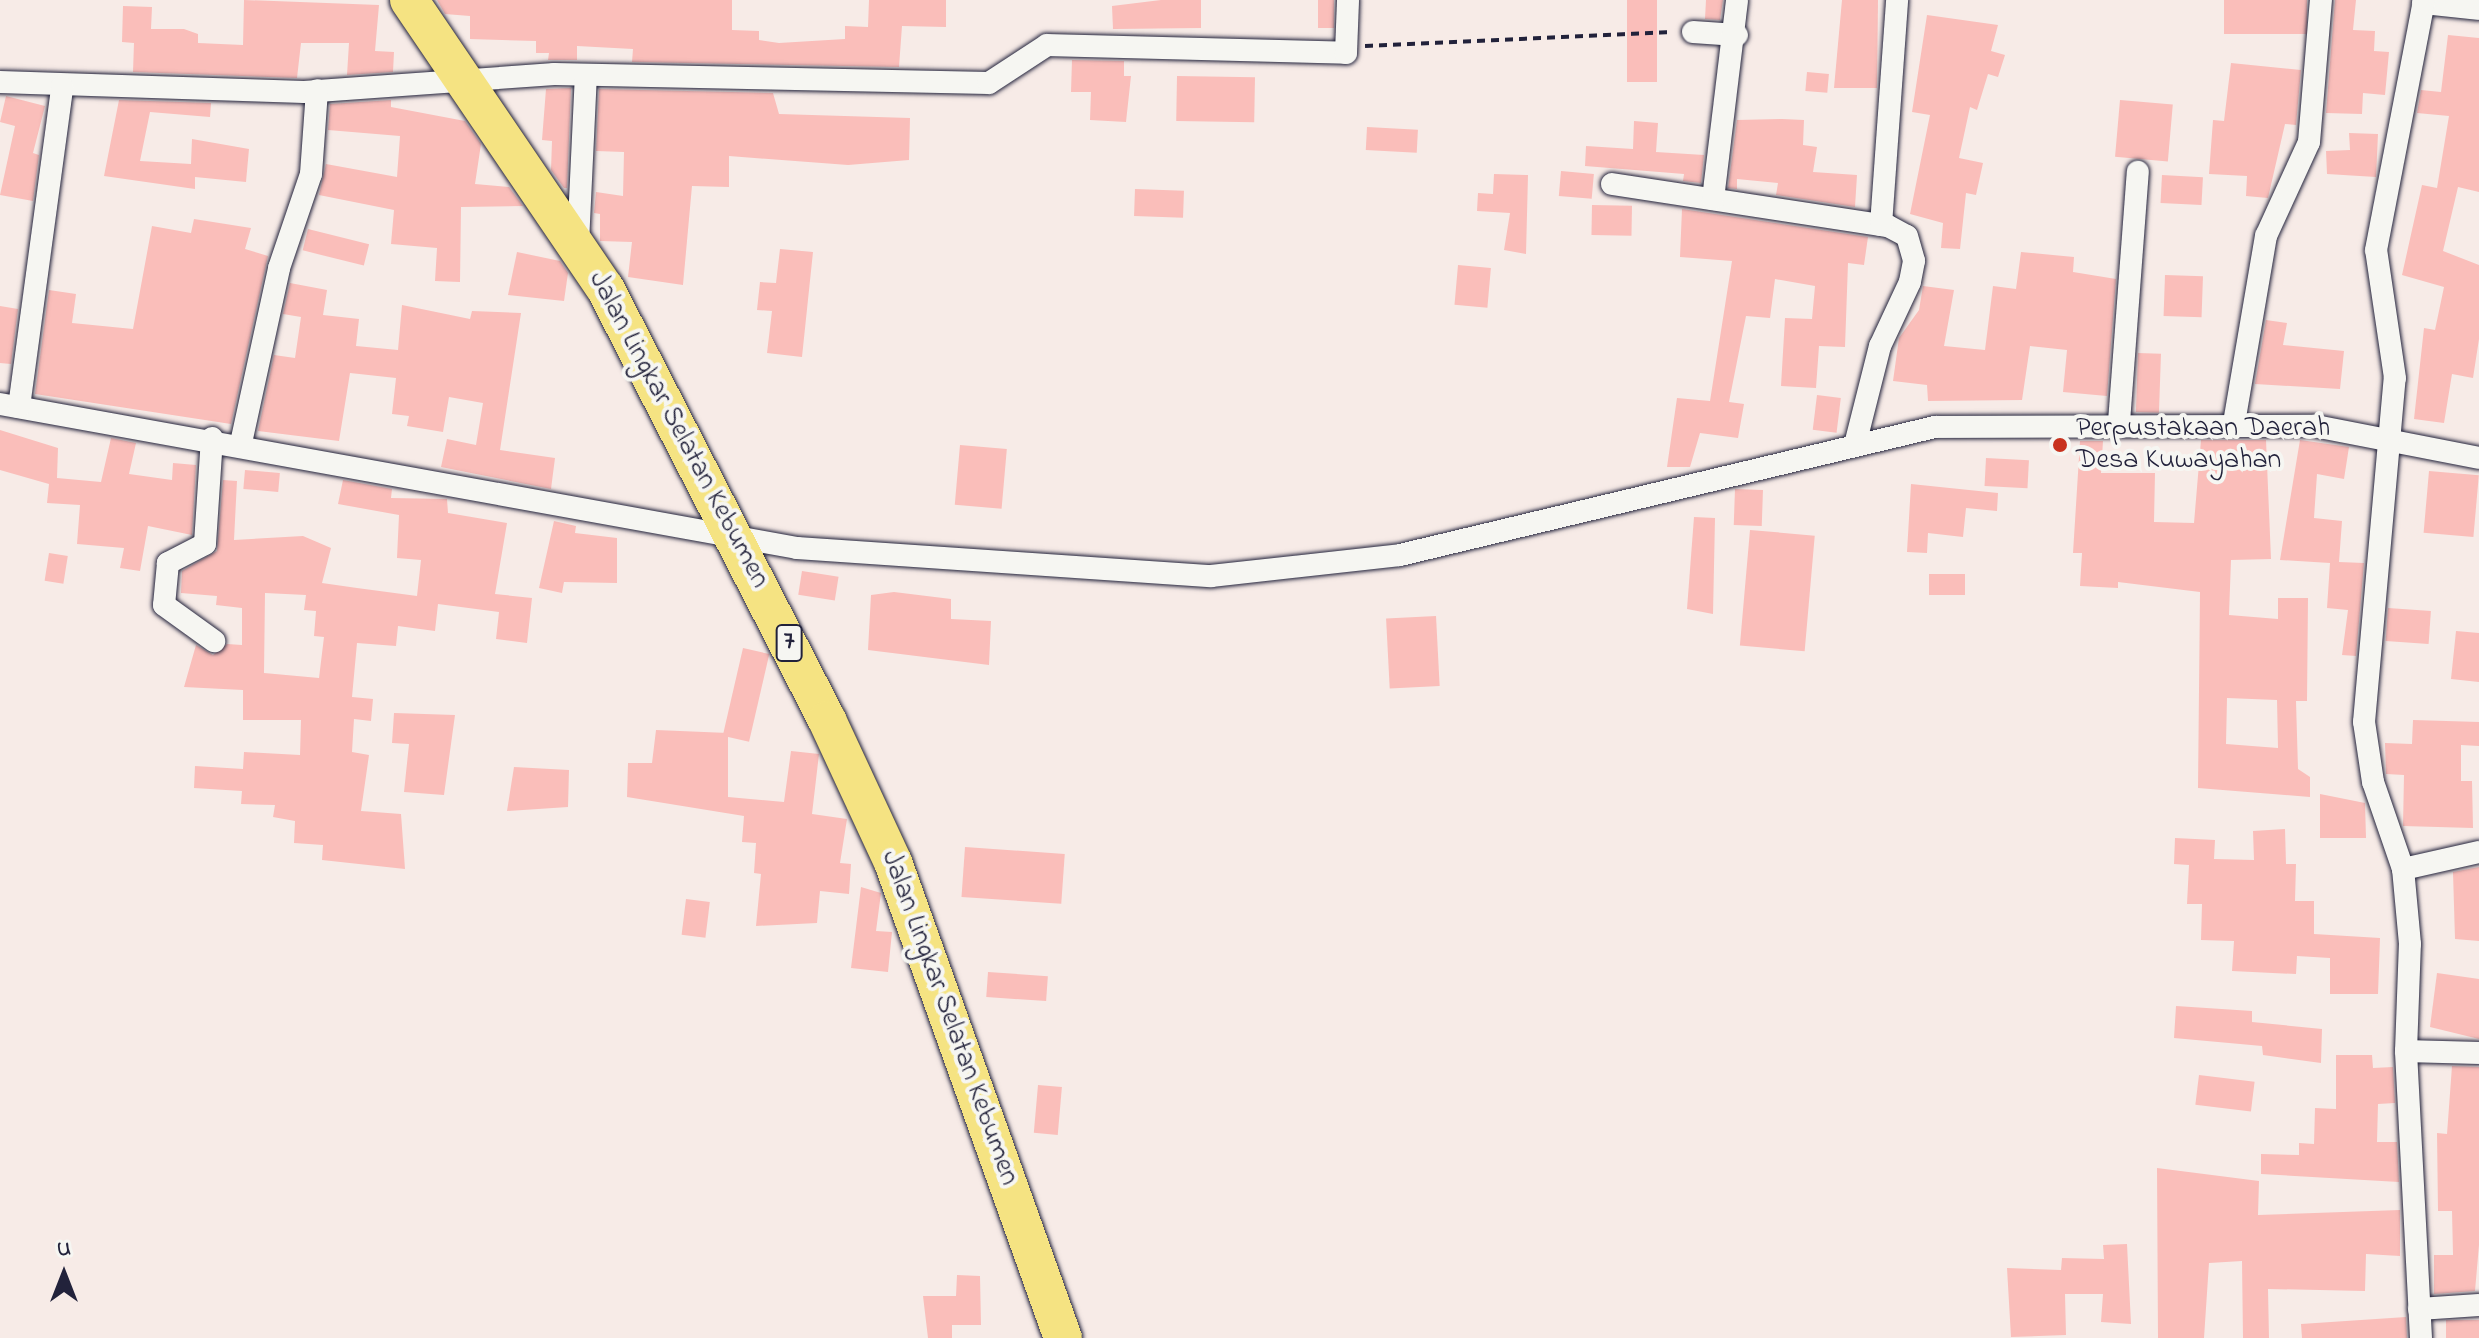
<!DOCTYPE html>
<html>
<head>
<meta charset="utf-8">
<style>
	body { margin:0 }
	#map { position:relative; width:2479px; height:1338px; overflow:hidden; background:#f7ebe7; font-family:"Indie Flower",sans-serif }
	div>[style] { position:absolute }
	.building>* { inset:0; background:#fabeba; transform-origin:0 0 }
	.path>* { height:4px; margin-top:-2px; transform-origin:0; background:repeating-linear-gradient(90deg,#22223b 0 8px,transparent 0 14px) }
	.roads { filter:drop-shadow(0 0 2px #22223b) drop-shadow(0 0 2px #22223b) }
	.street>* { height:22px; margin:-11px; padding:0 11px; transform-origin:11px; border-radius:11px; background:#f6f6f2 }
	.highway>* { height:38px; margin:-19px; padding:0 19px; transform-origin:19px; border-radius:19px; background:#f5e382 }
	.dots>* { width:22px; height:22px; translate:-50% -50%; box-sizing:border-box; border:4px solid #f6f6f2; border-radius:50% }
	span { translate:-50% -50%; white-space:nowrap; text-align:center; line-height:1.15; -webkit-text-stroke:8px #f6f6f2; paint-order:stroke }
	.shield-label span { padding:2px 6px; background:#f6f6f2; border:2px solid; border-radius:6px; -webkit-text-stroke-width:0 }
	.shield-label { font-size:26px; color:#22223b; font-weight:700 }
	.poi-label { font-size:28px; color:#22223b }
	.left { translate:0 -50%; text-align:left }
	.street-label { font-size:28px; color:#22223b }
	.north { position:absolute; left:24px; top:1234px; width:80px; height:80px; -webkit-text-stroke:6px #f6f6f2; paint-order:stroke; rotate:0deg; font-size:22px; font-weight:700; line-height:32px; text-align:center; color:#22223b }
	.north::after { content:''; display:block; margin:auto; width:28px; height:36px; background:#22223b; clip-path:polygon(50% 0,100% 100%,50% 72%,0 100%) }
</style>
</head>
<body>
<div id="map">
	<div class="building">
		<div style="clip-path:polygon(244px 0,379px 5px,375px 51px,394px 52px,393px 72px,347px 75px,349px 43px,301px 43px,297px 78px,133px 72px,134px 43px,122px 42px,123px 6px,152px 7px,151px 29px,184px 29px,198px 34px,198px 43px,243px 45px)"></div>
		<div style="clip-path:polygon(437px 0,732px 0,732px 30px,759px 31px,759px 40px,779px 43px,845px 39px,845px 26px,868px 27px,869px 0,946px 0,946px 27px,902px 26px,899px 67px,632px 62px,633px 49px,577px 46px,577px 60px,548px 60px,549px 53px,536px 53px,536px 41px,470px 39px,470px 16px,445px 14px)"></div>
		<div style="clip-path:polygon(1161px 0,1201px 0,1201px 28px,1113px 29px,1112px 6px)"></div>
		<div style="left:1318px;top:0;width:16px;height:28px"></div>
		<div style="left:1627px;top:0;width:30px;height:82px"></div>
		<div style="clip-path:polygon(1706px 0,1723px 0,1720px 20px,1705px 19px)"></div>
		<div style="clip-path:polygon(1842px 0,1878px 0,1877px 88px,1834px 88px)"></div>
		<div style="left:2224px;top:0;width:83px;height:34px"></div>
		<div style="clip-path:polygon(2335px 0,2356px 0,2353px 30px,2375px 31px,2374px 51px,2389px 52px,2385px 95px,2363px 93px,2362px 114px,2326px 113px)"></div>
		<div style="clip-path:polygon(1927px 15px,1998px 25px,1991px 51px,2005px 55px,1998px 77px,1988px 74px,1977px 110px,1970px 107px,1959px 158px,1983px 163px,1976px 195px,1966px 193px,1960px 249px,1941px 248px,1943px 223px,1910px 214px,1930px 115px,1912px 112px)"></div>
		<div style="clip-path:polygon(2448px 35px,2479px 38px,2479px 192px,2458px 187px,2443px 251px,2479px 265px,2479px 339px,2473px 378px,2452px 374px,2444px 423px,2414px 419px,2424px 328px,2435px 330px,2444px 287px,2402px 275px,2422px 185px,2437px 188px,2449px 116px,2417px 113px,2421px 90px,2441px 92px)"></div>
		<div style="clip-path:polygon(1072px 60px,1124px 61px,1124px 76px,1131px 76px,1126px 122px,1090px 120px,1091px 92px,1071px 92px)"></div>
		<div style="clip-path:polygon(2231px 63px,2301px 70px,2296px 125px,2285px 124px,2268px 198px,2246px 196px,2247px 176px,2209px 174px,2213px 120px,2224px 121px)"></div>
		<div style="left:1807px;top:72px;width:22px;height:19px;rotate:5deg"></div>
		<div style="left:1177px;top:76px;width:78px;height:45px;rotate:1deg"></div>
		<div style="clip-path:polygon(571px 88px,567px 188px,564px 188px,551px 170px,552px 141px,542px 140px,546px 89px)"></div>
		<div style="clip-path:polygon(599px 89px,773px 93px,779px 114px,910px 118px,909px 160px,848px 165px,729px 156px,729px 187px,692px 186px,683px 285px,628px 277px,632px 242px,600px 241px,600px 214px,594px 213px,596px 192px,623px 196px,624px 152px,596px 151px)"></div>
		<div style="clip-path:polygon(6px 96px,45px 106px,33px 153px,39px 155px,33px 201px,0 195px,15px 126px,0 122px)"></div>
		<div style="clip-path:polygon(119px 100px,211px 103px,210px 117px,150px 112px,140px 161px,191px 164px,192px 139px,249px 149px,246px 182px,195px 177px,195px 189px,104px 176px)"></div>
		<div style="clip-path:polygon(391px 100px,391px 107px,465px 121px,481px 144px,475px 184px,509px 187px,523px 206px,461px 207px,460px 282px,435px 281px,437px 248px,391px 244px,394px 210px,319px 195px,326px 164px,397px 177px,400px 136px,328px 130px,330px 104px)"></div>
		<div style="left:2120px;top:100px;width:53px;height:57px;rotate:5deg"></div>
		<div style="clip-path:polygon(1782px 119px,1804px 120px,1803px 145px,1817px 147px,1813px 172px,1857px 175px,1855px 207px,1776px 195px,1778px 183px,1737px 179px,1737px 189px,1728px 188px,1737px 120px)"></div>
		<div style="clip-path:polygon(1634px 121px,1658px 123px,1656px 152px,1704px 155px,1701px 183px,1683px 181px,1684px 174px,1585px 166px,1586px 146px,1633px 149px)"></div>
		<div style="left:1367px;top:127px;width:51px;height:23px;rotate:3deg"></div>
		<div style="clip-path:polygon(2349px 133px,2378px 134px,2376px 177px,2327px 174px,2326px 151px,2350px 150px)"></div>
		<div style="left:1561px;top:171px;width:33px;height:25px;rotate:5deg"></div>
		<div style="clip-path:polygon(1494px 174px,1528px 175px,1526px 254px,1504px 250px,1510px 213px,1477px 211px,1478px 193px,1493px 194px)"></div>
		<div style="left:2162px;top:175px;width:41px;height:28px;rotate:3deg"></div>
		<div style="left:1135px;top:189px;width:49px;height:27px;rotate:2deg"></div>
		<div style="left:1592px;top:205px;width:40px;height:30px;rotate:1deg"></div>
		<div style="clip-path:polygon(1682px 209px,1868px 237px,1864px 265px,1848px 263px,1845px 347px,1819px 346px,1816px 388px,1781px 386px,1785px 318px,1812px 319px,1815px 286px,1775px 279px,1770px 318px,1746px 316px,1729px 402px,1744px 404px,1738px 438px,1700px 433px,1690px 467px,1667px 467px,1677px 398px,1710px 401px,1732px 261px,1680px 257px)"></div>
		<div style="clip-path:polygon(194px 219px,251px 228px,245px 249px,268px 256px,231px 424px,35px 394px,49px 290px,76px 294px,72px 323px,133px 329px,152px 226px,191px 233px)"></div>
		<div style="left:308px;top:229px;width:63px;height:22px;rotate:14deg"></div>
		<div style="clip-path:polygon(780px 249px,813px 252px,802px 357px,767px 353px,772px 311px,757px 310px,760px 282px,776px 283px)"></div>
		<div style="clip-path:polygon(517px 252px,560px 261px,568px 273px,564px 301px,508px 295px)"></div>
		<div style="clip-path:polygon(2021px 252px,2074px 257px,2073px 272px,2116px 279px,2107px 396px,2063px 392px,2067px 350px,2030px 346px,2022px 400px,1928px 401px,1927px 385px,1893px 381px,1899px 338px,1919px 310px,1923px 286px,1954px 290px,1944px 346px,1985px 350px,1993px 286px,2016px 289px)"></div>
		<div style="left:1458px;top:265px;width:33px;height:40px;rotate:5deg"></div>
		<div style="left:2165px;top:275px;width:38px;height:41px;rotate:2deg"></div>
		<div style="clip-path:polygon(290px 283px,327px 290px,323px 315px,359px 319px,356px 346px,398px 350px,402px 305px,470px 319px,472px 311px,521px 313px,500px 450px,555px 458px,551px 489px,441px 467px,447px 439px,476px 445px,483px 403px,449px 397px,443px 432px,407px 426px,409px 416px,392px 414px,396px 378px,350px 373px,339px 441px,258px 431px,274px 355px,295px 358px,301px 317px,283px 314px)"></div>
		<div style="clip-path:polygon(0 306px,18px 309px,11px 364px,0 363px)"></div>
		<div style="clip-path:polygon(2266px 320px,2287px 323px,2283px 345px,2344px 351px,2340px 389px,2255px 384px)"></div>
		<div style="left:2138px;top:353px;width:23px;height:59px;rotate:2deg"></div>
		<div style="left:1817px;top:395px;width:24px;height:35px;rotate:7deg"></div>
		<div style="clip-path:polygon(0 430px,58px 448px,57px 478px,101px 482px,111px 438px,136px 443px,129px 474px,172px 480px,173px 463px,196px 465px,192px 535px,148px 526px,140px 571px,120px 568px,124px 548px,77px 544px,80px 505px,47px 503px,49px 484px,0 470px)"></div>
		<div style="clip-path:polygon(evenodd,2201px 440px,2266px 440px,2271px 559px,2231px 560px,2229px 615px,2278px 619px,2278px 598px,2308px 598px,2307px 701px,2296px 701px,2298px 769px,2310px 777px,2310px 797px,2198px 788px,2200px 592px,2118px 582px,2118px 588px,2080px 586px,2082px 553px,2073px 553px,2080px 441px,2103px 441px,2101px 473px,2155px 473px,2154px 522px,2194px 523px,2201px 440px,2227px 698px,2277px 700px,2278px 748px,2226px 744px,2227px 698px)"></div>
		<div style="clip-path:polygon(2300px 440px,2349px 447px,2344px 479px,2317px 474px,2314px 518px,2342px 521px,2339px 562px,2364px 563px,2356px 656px,2342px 655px,2348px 610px,2327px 608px,2330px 563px,2280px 560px)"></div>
		<div style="left:960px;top:445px;width:47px;height:60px;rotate:5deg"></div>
		<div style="left:1986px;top:458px;width:43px;height:28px;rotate:3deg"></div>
		<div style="left:245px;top:470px;width:35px;height:19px;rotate:5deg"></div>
		<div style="left:2429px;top:471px;width:50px;height:62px;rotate:5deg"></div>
		<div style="clip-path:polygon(evenodd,223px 480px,237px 481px,234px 540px,303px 536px,331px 548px,322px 583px,357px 588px,417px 596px,421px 560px,397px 558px,399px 515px,338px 504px,343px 480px,392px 489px,391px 498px,447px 499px,448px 513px,507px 523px,495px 594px,532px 598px,527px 643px,496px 639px,499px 612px,438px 604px,435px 631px,398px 626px,396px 646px,357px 643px,352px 697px,373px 699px,371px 721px,354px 719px,352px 752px,369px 755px,361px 811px,401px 814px,405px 869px,322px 860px,323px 845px,294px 843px,295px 821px,273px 817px,275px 805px,241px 804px,242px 791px,194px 788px,195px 766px,243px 769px,244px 752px,300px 755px,301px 720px,243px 720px,243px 690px,184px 687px,196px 645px,213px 655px,227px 644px,242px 645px,242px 608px,216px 605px,217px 596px,181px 593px,182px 571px,217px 551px,223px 480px,265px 593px,306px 595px,304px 610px,316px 611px,314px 636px,324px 637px,319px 678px,264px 673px,265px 593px)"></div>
		<div style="clip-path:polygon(1911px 484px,1998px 493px,1997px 511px,1966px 508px,1963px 537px,1928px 533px,1927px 553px,1907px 552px)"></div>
		<div style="left:1735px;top:489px;width:28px;height:36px;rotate:2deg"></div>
		<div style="clip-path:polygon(1694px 517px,1715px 518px,1713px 614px,1687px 609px)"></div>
		<div style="clip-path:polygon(554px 521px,576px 526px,575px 533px,617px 538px,617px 583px,564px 582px,562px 593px,539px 588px)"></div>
		<div style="left:1750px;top:530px;width:65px;height:116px;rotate:5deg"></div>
		<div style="left:49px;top:553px;width:19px;height:28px;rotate:9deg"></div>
		<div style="left:802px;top:571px;width:37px;height:24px;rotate:9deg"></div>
		<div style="left:1929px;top:574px;width:36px;height:21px"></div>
		<div style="clip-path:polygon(894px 592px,951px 599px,951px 619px,991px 621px,989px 665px,868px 650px,871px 595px)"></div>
		<div style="left:2388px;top:608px;width:43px;height:33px;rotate:4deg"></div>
		<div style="left:1436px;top:616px;width:70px;height:50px;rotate:87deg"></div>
		<div style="clip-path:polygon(2456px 631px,2479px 633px,2479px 682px,2451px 679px)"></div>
		<div style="left:743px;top:648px;width:27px;height:90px;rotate:13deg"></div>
		<div style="clip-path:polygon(394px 713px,455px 715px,444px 795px,404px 792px,409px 744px,392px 743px)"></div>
		<div style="clip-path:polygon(2413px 720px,2479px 722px,2479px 746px,2461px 745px,2461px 781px,2472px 781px,2473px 828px,2403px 826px,2404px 775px,2386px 774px,2385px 743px,2412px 744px)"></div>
		<div style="clip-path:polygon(656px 730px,728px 733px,728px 797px,784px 802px,791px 751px,819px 754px,812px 814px,847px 819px,840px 863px,851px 864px,849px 894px,820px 891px,817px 923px,756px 926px,761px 874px,754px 873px,756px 843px,742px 842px,744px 816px,627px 797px,628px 763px,652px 763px)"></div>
		<div style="clip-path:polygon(514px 767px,569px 770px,568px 807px,507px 811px)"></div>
		<div style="clip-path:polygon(2320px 794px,2365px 803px,2366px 838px,2320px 838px)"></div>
		<div style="clip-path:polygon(2285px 829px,2286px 864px,2296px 864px,2295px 901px,2314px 901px,2314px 934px,2380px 938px,2378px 994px,2330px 994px,2330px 958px,2297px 956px,2296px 974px,2232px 971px,2234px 941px,2201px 940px,2202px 904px,2187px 904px,2189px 865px,2174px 864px,2175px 838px,2215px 840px,2214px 859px,2254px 860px,2253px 831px)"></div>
		<div style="left:965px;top:847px;width:100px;height:50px;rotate:4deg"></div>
		<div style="clip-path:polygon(2479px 867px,2479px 941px,2455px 939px,2453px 872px)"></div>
		<div style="clip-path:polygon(861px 887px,881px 893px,876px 931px,892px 932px,888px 972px,851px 968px)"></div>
		<div style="left:686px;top:899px;width:24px;height:36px;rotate:7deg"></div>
		<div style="left:988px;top:972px;width:60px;height:25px;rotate:4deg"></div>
		<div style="clip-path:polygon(2437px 973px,2479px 979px,2479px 1039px,2430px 1027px)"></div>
		<div style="clip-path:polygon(2176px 1006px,2252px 1011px,2252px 1022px,2322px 1029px,2321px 1063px,2263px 1055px,2262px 1046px,2174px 1038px)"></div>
		<div style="clip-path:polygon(2336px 1055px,2372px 1055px,2373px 1068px,2393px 1067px,2395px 1103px,2378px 1104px,2377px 1142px,2397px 1142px,2399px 1182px,2261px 1174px,2261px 1154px,2299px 1155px,2299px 1143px,2314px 1144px,2315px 1108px,2336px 1109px)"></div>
		<div style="clip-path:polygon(2452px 1066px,2479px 1067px,2479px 1245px,2475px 1291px,2434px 1294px,2434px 1255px,2453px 1255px,2452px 1211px,2438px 1211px,2437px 1133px,2447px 1134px)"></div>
		<div style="left:2199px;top:1075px;width:56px;height:30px;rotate:7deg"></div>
		<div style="left:1038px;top:1085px;width:24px;height:48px;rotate:5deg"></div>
		<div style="clip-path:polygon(2157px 1168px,2259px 1181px,2258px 1215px,2400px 1210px,2400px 1256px,2366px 1254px,2365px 1291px,2268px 1289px,2269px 1338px,2243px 1338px,2242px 1261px,2209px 1263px,2204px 1338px,2158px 1338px)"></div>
		<div style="clip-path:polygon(2127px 1244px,2131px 1324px,2101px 1322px,2103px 1294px,2065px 1294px,2066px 1335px,2011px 1337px,2007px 1268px,2061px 1270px,2062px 1258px,2104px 1259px,2103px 1245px)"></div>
		<div style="clip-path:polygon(957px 1275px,980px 1276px,981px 1325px,952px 1325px,952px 1338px,928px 1338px,923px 1296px,956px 1296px)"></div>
		<div style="clip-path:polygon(2406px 1317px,2407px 1338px,2302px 1338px,2301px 1324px)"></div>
		<div style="left:2479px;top:1320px;width:18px;height:33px;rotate:90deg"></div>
	</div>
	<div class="path">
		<div style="left:1365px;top:46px;width:307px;rotate:-2.6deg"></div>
	</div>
	<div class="roads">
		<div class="street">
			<div style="left:2423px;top:3px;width:56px;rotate:6.1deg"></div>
			<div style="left:1693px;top:32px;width:44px;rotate:3.9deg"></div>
			<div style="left:0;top:82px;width:304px;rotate:1.9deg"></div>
			<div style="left:304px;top:92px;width:251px;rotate:-4.1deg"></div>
			<div style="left:554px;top:74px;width:435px;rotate:1.2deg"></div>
			<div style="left:989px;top:83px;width:69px;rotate:-33.2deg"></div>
			<div style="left:1047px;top:45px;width:299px;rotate:1.5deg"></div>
			<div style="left:1346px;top:53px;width:53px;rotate:-87.8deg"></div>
			<div style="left:1612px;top:184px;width:279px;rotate:8.7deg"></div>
			<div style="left:1888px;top:226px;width:21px;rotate:28deg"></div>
			<div style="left:1907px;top:236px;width:26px;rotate:74deg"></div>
			<div style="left:1914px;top:261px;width:21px;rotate:101deg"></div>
			<div style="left:1910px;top:282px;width:71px;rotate:115.1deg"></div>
			<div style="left:1880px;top:346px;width:102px;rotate:104.2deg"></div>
			<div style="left:1713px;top:199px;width:200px;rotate:-83.1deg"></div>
			<div style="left:1881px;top:225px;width:226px;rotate:-85.9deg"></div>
			<div style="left:578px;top:243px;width:168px;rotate:-87.3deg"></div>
			<div style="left:0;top:404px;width:810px;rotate:10.24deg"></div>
			<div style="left:797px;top:548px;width:415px;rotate:3.9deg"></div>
			<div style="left:1211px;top:576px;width:190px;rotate:-6.3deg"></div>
			<div style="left:1400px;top:555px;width:550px;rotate:-13.46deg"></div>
			<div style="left:1935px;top:427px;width:380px;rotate:-0.2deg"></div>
			<div style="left:2315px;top:426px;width:167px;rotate:11deg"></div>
			<div style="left:19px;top:407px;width:323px;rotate:-82.3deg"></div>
			<div style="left:2119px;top:422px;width:251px;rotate:-85.7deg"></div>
			<div style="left:2234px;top:423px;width:190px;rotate:-80.3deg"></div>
			<div style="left:2266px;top:236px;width:103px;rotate:-65.4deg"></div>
			<div style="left:2309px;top:142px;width:143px;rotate:-85.2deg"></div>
			<div style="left:212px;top:438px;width:106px;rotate:93.8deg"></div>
			<div style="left:205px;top:544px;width:42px;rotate:152.8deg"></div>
			<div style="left:168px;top:563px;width:42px;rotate:95.4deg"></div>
			<div style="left:164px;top:605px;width:62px;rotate:35.8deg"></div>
			<div style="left:241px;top:443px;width:179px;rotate:-77.7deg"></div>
			<div style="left:279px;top:268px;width:99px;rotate:-71.2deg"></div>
			<div style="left:311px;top:174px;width:84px;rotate:-85.9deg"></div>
			<div style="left:2403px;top:869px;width:78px;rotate:-12.6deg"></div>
			<div style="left:2406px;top:1051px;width:73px;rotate:1.6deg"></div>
			<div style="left:2419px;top:1309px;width:60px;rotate:-3.8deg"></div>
			<div style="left:2421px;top:1338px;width:287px;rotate:-93deg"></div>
			<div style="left:2406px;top:1051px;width:107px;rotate:-87.9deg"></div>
			<div style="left:2410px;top:944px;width:75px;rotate:-95.3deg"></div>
			<div style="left:2403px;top:869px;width:92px;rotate:-109deg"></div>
			<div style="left:2373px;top:782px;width:61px;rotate:-98.5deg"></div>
			<div style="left:2364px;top:722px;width:345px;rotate:-84.9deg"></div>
			<div style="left:2395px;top:378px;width:129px;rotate:-98.4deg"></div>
			<div style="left:2376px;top:250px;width:255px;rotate:-79.1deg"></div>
		</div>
		<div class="highway">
			<div style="left:409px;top:0;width:348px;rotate:55.8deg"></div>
			<div style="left:605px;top:288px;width:486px;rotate:62.8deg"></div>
			<div style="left:827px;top:720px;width:157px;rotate:65.1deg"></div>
			<div style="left:893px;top:862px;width:505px;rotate:70.35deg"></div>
		</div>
	</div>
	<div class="dots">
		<div style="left:2060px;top:445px;background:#c8321e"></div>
	</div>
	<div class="shield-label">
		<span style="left:789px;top:643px">7</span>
	</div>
	<div class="poi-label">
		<span class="left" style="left:2076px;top:445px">Perpustakaan Daerah<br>Desa Kuwayahan</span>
	</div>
	<div class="street-label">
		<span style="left:678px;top:430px;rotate:62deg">Jalan Lingkar Selatan Kebumen</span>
		<span style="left:949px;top:1018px;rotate:70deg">Jalan Lingkar Selatan Kebumen</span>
	</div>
	<div class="north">U</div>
</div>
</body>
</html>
